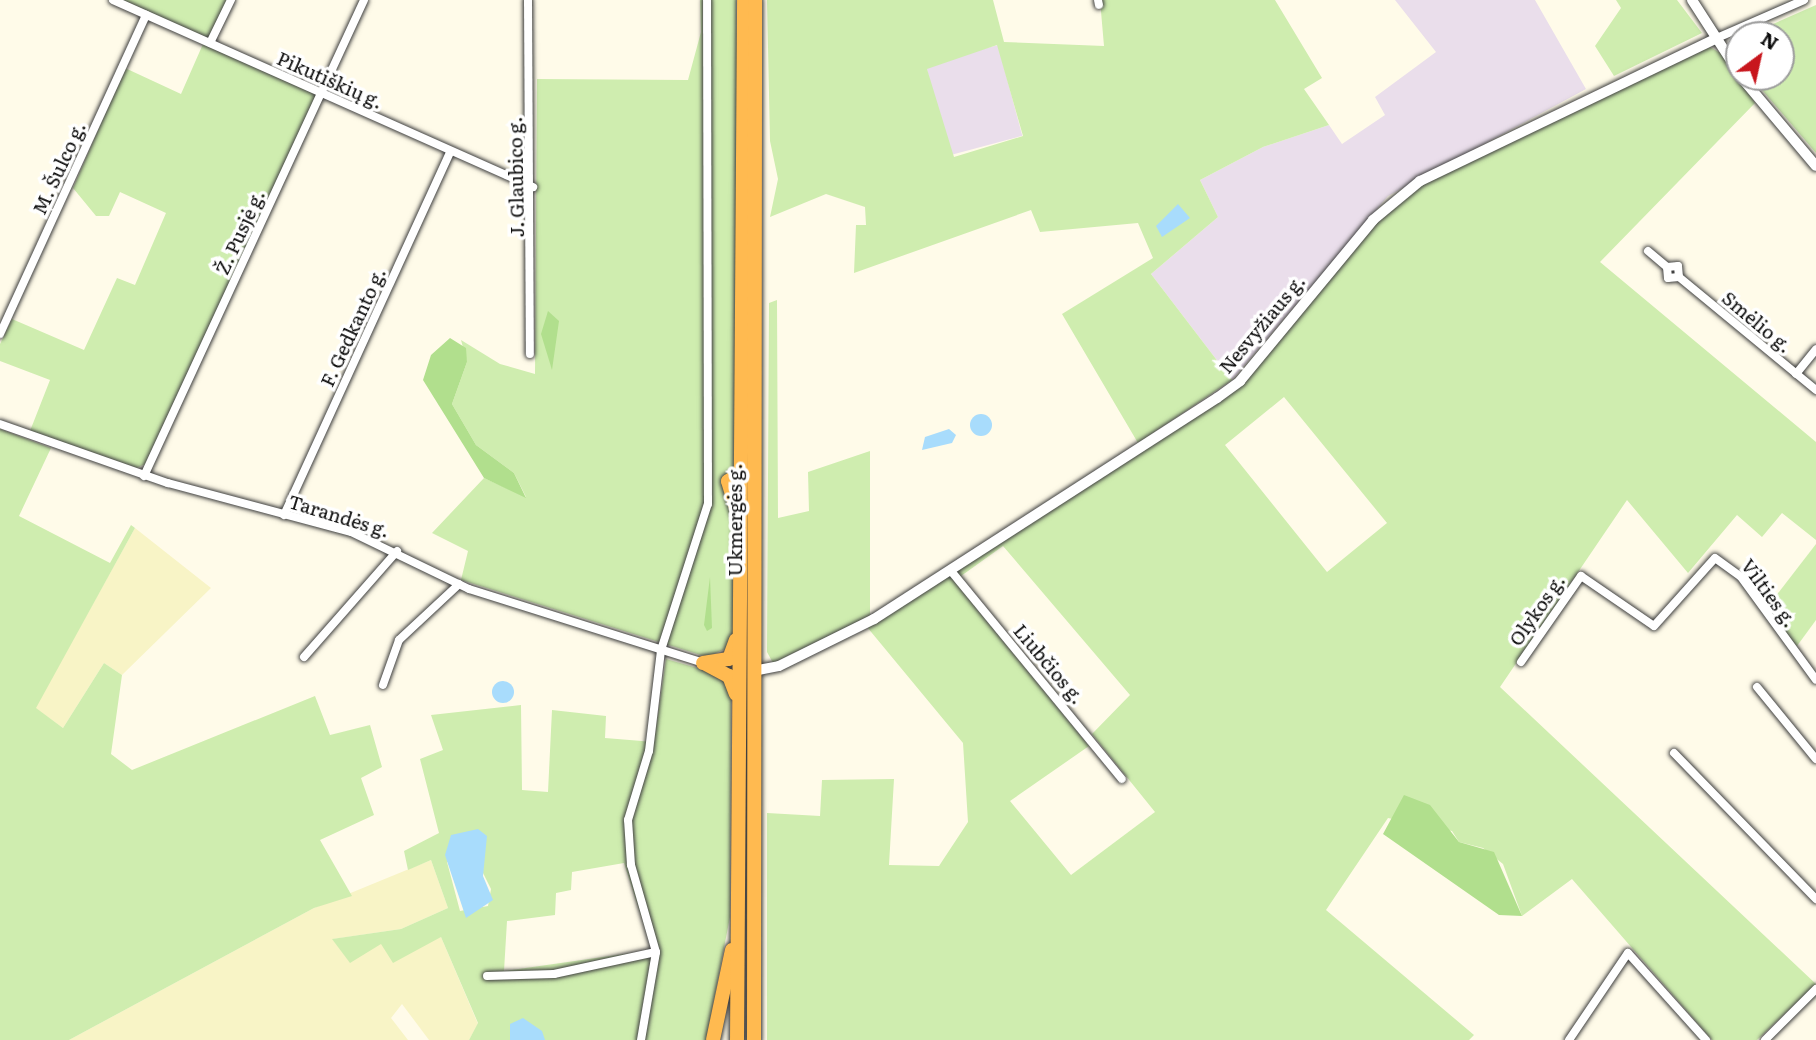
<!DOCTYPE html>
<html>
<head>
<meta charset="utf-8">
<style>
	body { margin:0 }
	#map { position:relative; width:1816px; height:1040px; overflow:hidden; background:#fffbe9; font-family:Literata,serif }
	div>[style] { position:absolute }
	.industrial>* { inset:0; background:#eadeeb; transform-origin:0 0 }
	.farmland>* { inset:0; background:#f8f4c6 }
	.green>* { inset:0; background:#cfedaf }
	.forest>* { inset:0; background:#b1df8d }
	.water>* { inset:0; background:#a8dcfc }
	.round { border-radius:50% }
	.roads { filter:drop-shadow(0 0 2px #3e3e3e) drop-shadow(0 0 2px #3e3e3e) }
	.minor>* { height:8px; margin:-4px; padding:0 4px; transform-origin:4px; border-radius:4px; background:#fff }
	.tertiary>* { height:10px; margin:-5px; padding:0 5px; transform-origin:5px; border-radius:5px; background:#fff }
	.trunk>* { height:14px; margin:-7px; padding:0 7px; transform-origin:7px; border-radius:7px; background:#ffba50 }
	span { translate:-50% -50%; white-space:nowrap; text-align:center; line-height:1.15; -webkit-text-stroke:7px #fff; paint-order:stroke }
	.street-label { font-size:19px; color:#0b0b0b }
	.north { position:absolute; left:1725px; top:21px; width:70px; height:70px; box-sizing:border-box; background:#fff; border:2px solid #9d9d9d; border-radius:50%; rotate:33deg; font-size:19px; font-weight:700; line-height:28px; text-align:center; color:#0b0b0b }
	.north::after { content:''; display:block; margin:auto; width:24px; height:32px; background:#c8161d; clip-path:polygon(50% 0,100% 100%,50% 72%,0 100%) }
</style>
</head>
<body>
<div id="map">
	<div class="industrial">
		<div style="clip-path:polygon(1395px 0,1535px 0,1586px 89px,1388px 196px,1232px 380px,1151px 274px,1218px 217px,1200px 180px,1263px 147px,1329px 125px,1342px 144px,1385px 115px,1375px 97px,1436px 52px)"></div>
		<div style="left:998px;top:45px;width:94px;height:75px;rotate:75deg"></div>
	</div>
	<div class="farmland">
		<div style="clip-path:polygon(135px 528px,211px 588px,122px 675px,104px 663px,63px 728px,35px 708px)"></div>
		<div style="clip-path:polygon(431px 860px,448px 908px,401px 929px,333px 939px,381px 944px,441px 937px,478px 1024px,469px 1040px,429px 1040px,402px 1004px,391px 1018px,408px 1040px,69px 1040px,314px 908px)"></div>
	</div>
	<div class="green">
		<div style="clip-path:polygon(121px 0,228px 0,208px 39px)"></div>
		<div style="clip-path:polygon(700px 0,736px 0,737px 57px,735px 466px,723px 478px,734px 513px,734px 645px,707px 657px,461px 580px,468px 551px,432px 533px,484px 478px,526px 497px,514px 473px,476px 445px,452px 404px,467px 362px,461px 340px,500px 364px,535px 374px,537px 79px,688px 80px,701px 32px)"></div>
		<div style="clip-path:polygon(evenodd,767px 0,993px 0,1004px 42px,1104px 46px,1100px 0,1275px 0,1322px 78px,1304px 89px,1329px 125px,1263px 147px,1200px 180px,1218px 217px,1151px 274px,1232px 380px,1138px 443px,1062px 314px,1153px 258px,1138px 223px,1040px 232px,1031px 210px,854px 273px,856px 225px,866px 225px,865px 207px,826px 194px,770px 217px,778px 179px,770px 141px,767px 0,997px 45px,1023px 136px,954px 157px,927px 69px,997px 45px)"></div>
		<div style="clip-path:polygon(1616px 0,1677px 0,1702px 33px,1614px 76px,1595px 46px,1621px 8px)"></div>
		<div style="clip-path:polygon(1816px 5px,1816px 153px,1751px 77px,1781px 77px,1781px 35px,1748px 35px)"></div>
		<div style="clip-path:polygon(203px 44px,317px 95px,145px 464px,137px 468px,30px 431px,50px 380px,0 361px,0 344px,12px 319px,84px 350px,117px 278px,135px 285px,166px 213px,120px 192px,109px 216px,96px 216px,73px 188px,125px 68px,181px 94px)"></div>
		<div style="clip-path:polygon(evenodd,1710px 47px,1722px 54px,1755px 103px,1600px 262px,1816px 442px,1816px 540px,1782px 513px,1762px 537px,1737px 515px,1688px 573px,1627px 500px,1500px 687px,1816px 984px,1757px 1040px,1712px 1040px,1572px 879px,1522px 916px,1503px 864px,1483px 848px,1459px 842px,1452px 831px,1388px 818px,1326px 910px,1474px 1035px,1469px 1040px,767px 1040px,767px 813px,820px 816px,822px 780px,894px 779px,889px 865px,939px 866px,968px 822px,963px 743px,867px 627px,1226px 398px,1381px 218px,1428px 180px,1710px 47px,1284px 397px,1387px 523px,1327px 572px,1225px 445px,1284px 397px,1710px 47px,1003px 546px,1130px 695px,1092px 734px,1155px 812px,1071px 875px,1010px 801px,1089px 746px,954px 581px,1003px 546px)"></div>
		<div style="clip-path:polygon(777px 300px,778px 518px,809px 511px,808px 472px,870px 451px,870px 616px,773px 663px,767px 652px,769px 303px)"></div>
		<div style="clip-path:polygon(0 429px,51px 448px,19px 516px,110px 563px,131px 525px,135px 528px,36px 708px,63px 728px,104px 663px,122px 675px,111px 754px,132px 770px,315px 696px,330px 735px,370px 725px,382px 767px,361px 778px,374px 815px,320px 840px,352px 896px,314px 908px,69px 1040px,0 1040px)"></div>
		<div style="clip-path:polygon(1816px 544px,1816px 620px,1797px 646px,1765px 610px)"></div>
		<div style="clip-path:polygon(evenodd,666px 659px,722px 675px,731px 689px,730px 917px,706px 1040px,469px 1040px,478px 1023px,441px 937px,393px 963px,381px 944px,350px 963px,332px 939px,401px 929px,448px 908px,431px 860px,408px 870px,404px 851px,439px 833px,420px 759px,443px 750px,431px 715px,521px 705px,522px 790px,548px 792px,552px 710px,606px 716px,605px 738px,654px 742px,666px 659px,447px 862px,482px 871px,491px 889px,488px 906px,460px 911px,447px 862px,666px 659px,624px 863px,652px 950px,504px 971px,507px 921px,555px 915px,556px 893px,571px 890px,572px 872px,624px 863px)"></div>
	</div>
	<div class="forest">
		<div style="clip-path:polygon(548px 311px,559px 321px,552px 370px,541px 334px)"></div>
		<div style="clip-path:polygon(450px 338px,466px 348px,467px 362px,452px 404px,476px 445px,514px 473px,526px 498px,484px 478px,423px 380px,431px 355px)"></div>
		<div style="clip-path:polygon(710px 577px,712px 628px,707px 631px,704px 625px)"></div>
		<div style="clip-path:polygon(1404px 795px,1430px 805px,1459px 842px,1494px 852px,1522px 916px,1499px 915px,1383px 834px)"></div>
	</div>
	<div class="water">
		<div style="clip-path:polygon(1178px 204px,1190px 218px,1162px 237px,1156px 226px)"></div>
		<div class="round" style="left:970px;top:414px;width:22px;height:22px"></div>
		<div style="clip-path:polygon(949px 429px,956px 435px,952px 443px,922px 450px,925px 437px)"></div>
		<div class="round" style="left:492px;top:681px;width:22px;height:22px"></div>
		<div style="clip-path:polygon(478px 829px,487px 836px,483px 876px,493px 900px,466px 918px,445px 855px,451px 835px)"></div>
		<div style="clip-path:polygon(523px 1018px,542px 1031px,545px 1040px,510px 1040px,510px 1024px)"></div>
	</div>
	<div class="roads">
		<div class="minor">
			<div style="left:113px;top:0;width:460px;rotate:24deg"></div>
			<div style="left:528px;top:0;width:354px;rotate:89.7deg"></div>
			<div style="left:1098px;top:0;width:5px;rotate:79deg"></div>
			<div style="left:1717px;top:38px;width:95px;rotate:-23.6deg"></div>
			<div style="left:210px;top:43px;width:48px;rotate:-64deg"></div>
			<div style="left:1648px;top:251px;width:25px;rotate:40deg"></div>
			<div style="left:1667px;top:267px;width:11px;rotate:85deg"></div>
			<div style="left:1668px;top:278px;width:11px;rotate:-5deg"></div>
			<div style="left:1667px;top:267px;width:11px;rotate:-5deg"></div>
			<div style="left:1678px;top:266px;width:11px;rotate:85deg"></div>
			<div style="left:1679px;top:277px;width:178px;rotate:39.5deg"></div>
			<div style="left:0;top:334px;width:351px;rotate:-65.4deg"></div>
			<div style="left:1796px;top:374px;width:32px;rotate:-51deg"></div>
			<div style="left:0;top:424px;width:178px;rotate:19.4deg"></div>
			<div style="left:168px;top:483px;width:189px;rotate:15deg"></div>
			<div style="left:351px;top:532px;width:131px;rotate:25.8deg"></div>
			<div style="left:469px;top:589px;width:245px;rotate:17.5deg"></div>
			<div style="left:144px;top:476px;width:524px;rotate:-65.19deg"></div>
			<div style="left:284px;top:515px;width:399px;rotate:-65.4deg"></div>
			<div style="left:951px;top:571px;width:269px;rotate:50.6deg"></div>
			<div style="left:304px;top:657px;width:141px;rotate:-48.7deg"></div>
			<div style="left:1521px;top:662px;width:105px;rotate:-55.1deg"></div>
			<div style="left:1581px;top:576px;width:88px;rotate:34.4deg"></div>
			<div style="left:1654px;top:626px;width:91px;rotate:-48.1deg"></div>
			<div style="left:1715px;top:558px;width:32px;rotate:36deg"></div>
			<div style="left:1741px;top:577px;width:127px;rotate:53.9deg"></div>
			<div style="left:383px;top:685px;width:48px;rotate:-70.4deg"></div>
			<div style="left:399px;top:640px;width:82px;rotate:-43deg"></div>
			<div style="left:1757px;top:687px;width:93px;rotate:50.7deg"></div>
			<div style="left:1674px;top:753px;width:204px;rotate:45.8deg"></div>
			<div style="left:487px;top:976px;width:67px;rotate:-1.7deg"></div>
			<div style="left:554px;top:974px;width:104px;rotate:-12.2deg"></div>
			<div style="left:641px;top:1040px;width:89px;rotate:-80.3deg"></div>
			<div style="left:656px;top:952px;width:91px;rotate:-106deg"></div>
			<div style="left:631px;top:865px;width:45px;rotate:-93.8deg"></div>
			<div style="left:628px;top:820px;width:72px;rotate:-73.1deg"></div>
			<div style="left:649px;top:751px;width:102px;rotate:-83.2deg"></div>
			<div style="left:661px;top:650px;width:153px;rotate:-72.2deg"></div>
			<div style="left:708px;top:504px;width:504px;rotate:-90.11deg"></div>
			<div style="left:1569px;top:1040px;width:105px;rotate:-55.9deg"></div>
			<div style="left:1628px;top:953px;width:117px;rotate:48.1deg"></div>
			<div style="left:1765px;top:1040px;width:72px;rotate:-45deg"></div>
		</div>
		<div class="tertiary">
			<div style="left:1692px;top:0;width:87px;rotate:57.2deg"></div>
			<div style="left:1741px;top:77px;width:116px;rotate:49.9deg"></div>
			<div style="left:753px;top:671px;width:26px;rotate:-11deg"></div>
			<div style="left:779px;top:666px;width:106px;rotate:-26.3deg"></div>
			<div style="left:874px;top:619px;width:408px;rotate:-32.8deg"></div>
			<div style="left:1217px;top:398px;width:29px;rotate:-36deg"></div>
			<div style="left:1240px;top:381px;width:209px;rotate:-50.4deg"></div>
			<div style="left:1373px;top:220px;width:61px;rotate:-39.7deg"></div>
			<div style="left:1420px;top:181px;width:330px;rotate:-25.7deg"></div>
		</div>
		<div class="trunk">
			<div style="left:738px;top:514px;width:34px;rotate:-107deg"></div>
			<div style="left:728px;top:481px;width:16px;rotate:-30deg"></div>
			<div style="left:703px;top:663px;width:26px;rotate:-9deg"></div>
			<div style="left:729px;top:659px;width:20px;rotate:-70deg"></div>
			<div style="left:706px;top:664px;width:26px;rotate:28deg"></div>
			<div style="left:729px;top:676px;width:19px;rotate:69deg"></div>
			<div style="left:713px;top:1040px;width:92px;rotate:-78.1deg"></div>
			<div style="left:737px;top:1040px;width:1040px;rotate:-89.61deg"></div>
			<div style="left:754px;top:1040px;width:1040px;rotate:-89.94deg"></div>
		</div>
	</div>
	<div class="street-label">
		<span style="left:330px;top:80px;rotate:24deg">Pikutiškių g.</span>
		<span style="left:59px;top:168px;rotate:-65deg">M. Šulco g.</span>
		<span style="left:516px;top:177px;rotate:-91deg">J. Glaubico g.</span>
		<span style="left:240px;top:232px;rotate:-65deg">Ž. Pusjė g.</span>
		<span style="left:1757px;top:322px;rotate:40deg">Smėlio g.</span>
		<span style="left:1262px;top:324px;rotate:-50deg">Nesvyžiaus g.</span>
		<span style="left:353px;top:327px;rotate:-65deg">F. Gedkanto g.</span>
		<span style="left:339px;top:516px;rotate:17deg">Tarandės g.</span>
		<span style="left:735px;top:520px;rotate:-90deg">Ukmergės g.</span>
		<span style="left:1769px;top:593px;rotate:54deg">Vilties g.</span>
		<span style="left:1537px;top:610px;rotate:-55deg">Olykos g.</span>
		<span style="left:1049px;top:664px;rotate:50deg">Liubčios g.</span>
	</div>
	<div class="north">N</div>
</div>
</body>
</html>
